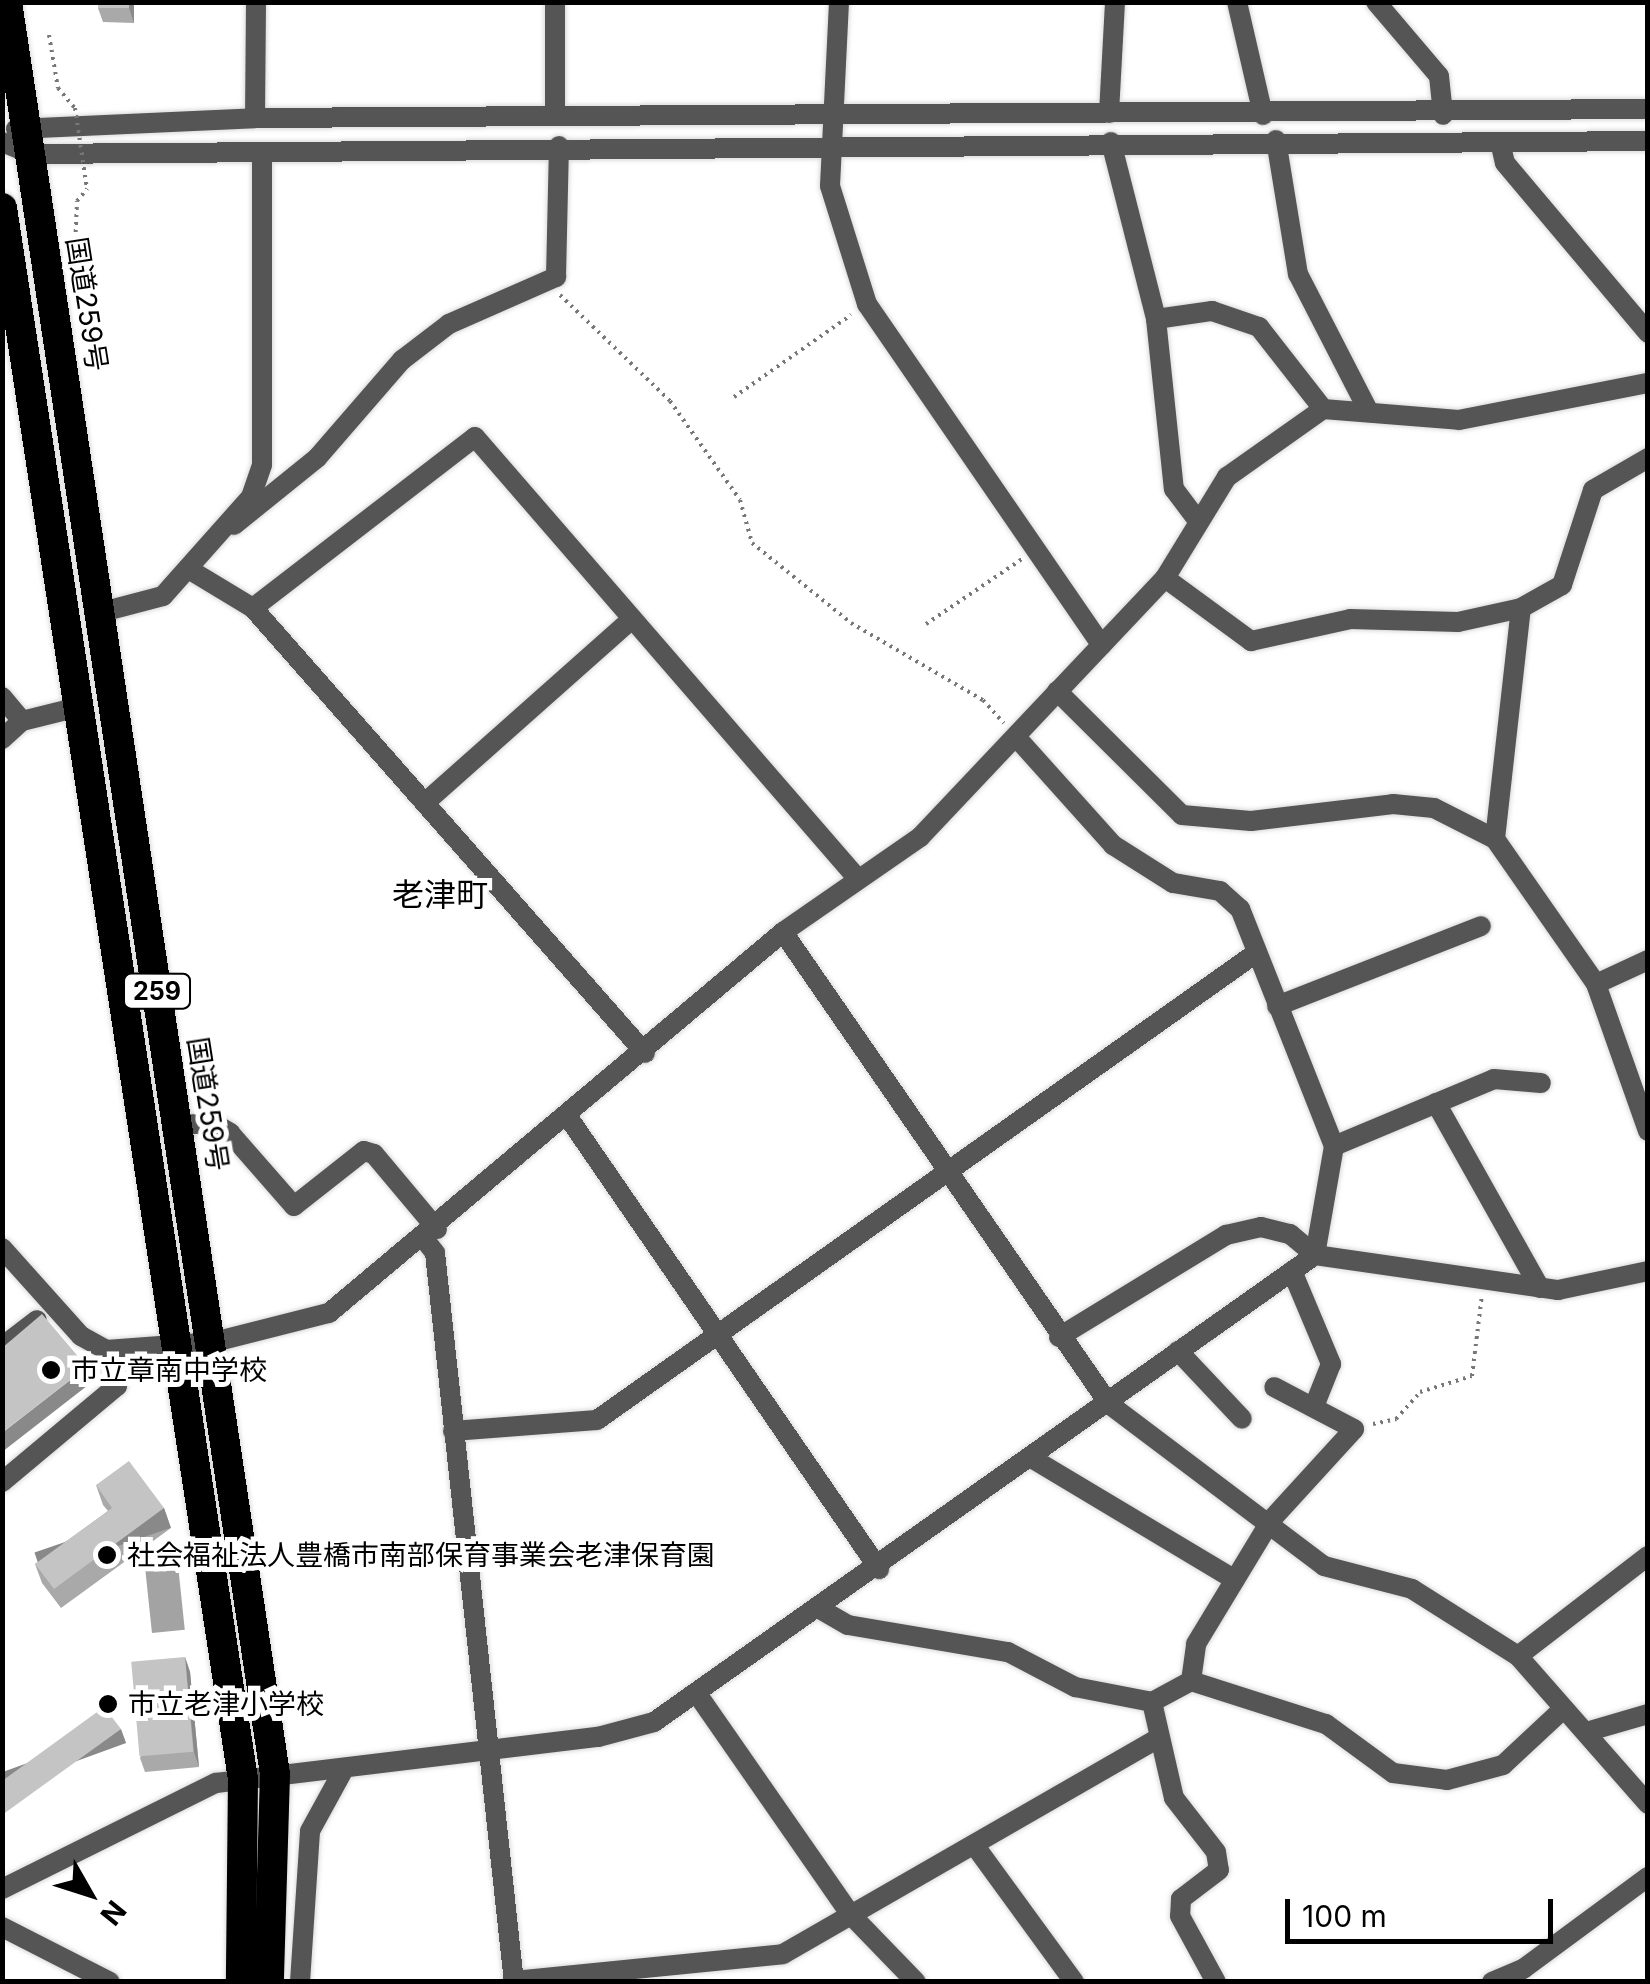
<!DOCTYPE html>
<html>
<head>
<meta charset="utf-8">
<style>
	body { margin:0 }
	#map { position:relative; width:1650px; height:1984px; overflow:hidden; background:#fff; font-family:Inter,"Noto Sans JP",sans-serif }
	div>[style] { position:absolute }
	.water>* { inset:0; background:#a3a3a3; transform-origin:0 0 }
	.path>* { height:4px; margin-top:-2px; transform-origin:0; background:repeating-linear-gradient(90deg,#777 0 2.5px,transparent 0 7.5px) }
	.roads { filter:drop-shadow(0 0 2px #dbdbdb) drop-shadow(0 0 2px #dbdbdb) }
	.minor>* { height:20px; margin:-10px; padding:0 10px; transform-origin:10px; border-radius:10px; background:#555 }
	.highway>* { height:30px; margin:-15px; padding:0 15px; transform-origin:15px; border-radius:15px; background:#000 }
	.path-bridge>* { height:4px; margin-top:-2px; transform-origin:0; background:repeating-linear-gradient(90deg,#777 0 2.5px,transparent 0 7.5px) }
	.wall>* { inset:0; background:#a9a9a9 }
	.shaded-wall>* { inset:0; background:#898989; transform-origin:0 0 }
	.building>* { inset:0; background:#c4c4c4; transform-origin:0 0 }
	.dots>* { width:28px; height:28px; translate:-50% -50%; box-sizing:border-box; border:5px solid #fff; border-radius:50% }
	span { translate:-50% -50%; white-space:nowrap; text-align:center; line-height:1.15; -webkit-text-stroke:10px #fff; paint-order:stroke }
	.shield-label span { padding:2px 8px; background:#fff; border:2px solid; border-radius:8px; -webkit-text-stroke-width:0 }
	.shield-label { font-size:25px; color:#000; font-weight:700 }
	.street-label { font-size:28px; color:#000 }
	.poi-label { font-size:28px; color:#000 }
	.left { translate:0 -50%; text-align:left }
	.quarter-label { font-size:32px; color:#000 }
	.frame { position:absolute; inset:0; border:5px solid #000; pointer-events:none }
	.north { position:absolute; left:40px; top:1844px; width:100px; height:100px; -webkit-text-stroke:8px #fff; paint-order:stroke; rotate:129deg; font-size:28px; font-weight:700; line-height:40px; text-align:center; color:#000 }
	.north::after { content:''; display:block; margin:auto; width:35px; height:45px; background:#000; clip-path:polygon(50% 0,100% 100%,50% 72%,0 100%) }
	.scale { position:absolute; left:1285px; top:1899px; width:268px; height:45px; box-sizing:border-box; border:5px solid #000; border-top:0; padding-left:12px; font-size:30px; line-height:35px; white-space:nowrap; color:#000; -webkit-text-stroke:8px #fff; paint-order:stroke }
</style>
</head>
<body>
<div id="map">
	<div class="water">
		<div style="left:178px;top:1565px;width:65px;height:33px;rotate:84deg"></div>
	</div>
	<div class="path">
		<div style="left:49px;top:35px;width:54px;rotate:80.4deg"></div>
		<div style="left:58px;top:88px;width:26px;rotate:50deg"></div>
		<div style="left:75px;top:247px;width:46px;rotate:-87.5deg"></div>
		<div style="left:77px;top:201px;width:16px;rotate:-50deg"></div>
		<div style="left:560px;top:295px;width:153px;rotate:43.9deg"></div>
		<div style="left:670px;top:401px;width:121px;rotate:54.7deg"></div>
		<div style="left:740px;top:500px;width:45px;rotate:74.4deg"></div>
		<div style="left:752px;top:543px;width:127px;rotate:38.9deg"></div>
		<div style="left:851px;top:623px;width:153px;rotate:30.3deg"></div>
		<div style="left:983px;top:700px;width:31px;rotate:48deg"></div>
		<div style="left:734px;top:397px;width:143px;rotate:-35deg"></div>
		<div style="left:926px;top:624px;width:116px;rotate:-34.1deg"></div>
		<div style="left:1373px;top:1424px;width:24px;rotate:-12deg"></div>
		<div style="left:1396px;top:1419px;width:36px;rotate:-48deg"></div>
		<div style="left:1420px;top:1392px;width:54px;rotate:-17.1deg"></div>
		<div style="left:1472px;top:1376px;width:82px;rotate:-83deg"></div>
	</div>
	<div class="roads">
		<div class="minor">
			<div style="left:839px;top:2px;width:184px;rotate:92.8deg"></div>
			<div style="left:830px;top:186px;width:124px;rotate:72.6deg"></div>
			<div style="left:867px;top:304px;width:414px;rotate:55.5deg"></div>
			<div style="left:1237px;top:2px;width:116px;rotate:77deg"></div>
			<div style="left:1376px;top:2px;width:97px;rotate:49.6deg"></div>
			<div style="left:1439px;top:76px;width:39px;rotate:84deg"></div>
			<div style="left:1109px;top:113px;width:111px;rotate:-86.9deg"></div>
			<div style="left:555px;top:116px;width:114px;rotate:-90deg"></div>
			<div style="left:255px;top:118px;width:116px;rotate:-89.5deg"></div>
			<div style="left:16px;top:129px;width:239px;rotate:-2.6deg"></div>
			<div style="left:255px;top:118px;width:1393px;rotate:-0.37deg"></div>
			<div style="left:1276px;top:140px;width:136px;rotate:80.7deg"></div>
			<div style="left:1298px;top:274px;width:155px;rotate:62.8deg"></div>
			<div style="left:2px;top:142px;width:31px;rotate:22deg"></div>
			<div style="left:31px;top:154px;width:1617px;rotate:-0.46deg"></div>
			<div style="left:1111px;top:142px;width:183px;rotate:75.7deg"></div>
			<div style="left:1156px;top:319px;width:171px;rotate:84deg"></div>
			<div style="left:1174px;top:489px;width:35px;rotate:53deg"></div>
			<div style="left:1501px;top:146px;width:17px;rotate:77deg"></div>
			<div style="left:1505px;top:163px;width:222px;rotate:49.9deg"></div>
			<div style="left:1156px;top:319px;width:57px;rotate:-8.1deg"></div>
			<div style="left:1212px;top:311px;width:50px;rotate:18.8deg"></div>
			<div style="left:1259px;top:327px;width:104px;rotate:52deg"></div>
			<div style="left:234px;top:525px;width:107px;rotate:-38.9deg"></div>
			<div style="left:317px;top:458px;width:130px;rotate:-49.1deg"></div>
			<div style="left:402px;top:360px;width:59px;rotate:-37.5deg"></div>
			<div style="left:449px;top:324px;width:117px;rotate:-23.7deg"></div>
			<div style="left:556px;top:277px;width:131px;rotate:-88.7deg"></div>
			<div style="left:190px;top:570px;width:74px;rotate:31.1deg"></div>
			<div style="left:253px;top:608px;width:593px;rotate:48.62deg"></div>
			<div style="left:1165px;top:578px;width:107px;rotate:36.2deg"></div>
			<div style="left:1251px;top:641px;width:101px;rotate:-12.5deg"></div>
			<div style="left:1350px;top:619px;width:108px;rotate:1.6deg"></div>
			<div style="left:1458px;top:622px;width:65px;rotate:-12.5deg"></div>
			<div style="left:1521px;top:608px;width:47px;rotate:-29.3deg"></div>
			<div style="left:1562px;top:585px;width:100px;rotate:-71.9deg"></div>
			<div style="left:1593px;top:490px;width:64px;rotate:-30.2deg"></div>
			<div style="left:253px;top:608px;width:280px;rotate:-37.6deg"></div>
			<div style="left:475px;top:437px;width:585px;rotate:49.09deg"></div>
			<div style="left:102px;top:612px;width:63px;rotate:-14.7deg"></div>
			<div style="left:163px;top:596px;width:132px;rotate:-48.4deg"></div>
			<div style="left:251px;top:497px;width:34px;rotate:-71deg"></div>
			<div style="left:262px;top:465px;width:313px;rotate:-90deg"></div>
			<div style="left:1057px;top:691px;width:176px;rotate:44.8deg"></div>
			<div style="left:1182px;top:815px;width:69px;rotate:5deg"></div>
			<div style="left:1251px;top:821px;width:143px;rotate:-6.8deg"></div>
			<div style="left:1393px;top:804px;width:41px;rotate:5.6deg"></div>
			<div style="left:1434px;top:808px;width:68px;rotate:26.9deg"></div>
			<div style="left:1495px;top:839px;width:177px;rotate:55.1deg"></div>
			<div style="left:1596px;top:984px;width:156px;rotate:70.5deg"></div>
			<div style="left:2px;top:697px;width:31px;rotate:50deg"></div>
			<div style="left:2px;top:739px;width:27px;rotate:-42deg"></div>
			<div style="left:22px;top:721px;width:54px;rotate:-14deg"></div>
			<div style="left:428px;top:800px;width:273px;rotate:-41.6deg"></div>
			<div style="left:1495px;top:839px;width:232px;rotate:-83.6deg"></div>
			<div style="left:783px;top:932px;width:574px;rotate:55.37deg"></div>
			<div style="left:1109px;top:1404px;width:269px;rotate:37deg"></div>
			<div style="left:1324px;top:1566px;width:91px;rotate:14.6deg"></div>
			<div style="left:1412px;top:1589px;width:125px;rotate:32.3deg"></div>
			<div style="left:1518px;top:1656px;width:197px;rotate:48.7deg"></div>
			<div style="left:1596px;top:984px;width:57px;rotate:-24.8deg"></div>
			<div style="left:1277px;top:1006px;width:219px;rotate:-21.4deg"></div>
			<div style="left:1436px;top:1103px;width:212px;rotate:60.7deg"></div>
			<div style="left:568px;top:1117px;width:549px;rotate:55.47deg"></div>
			<div style="left:177px;top:1125px;width:36px;rotate:-3deg"></div>
			<div style="left:213px;top:1123px;width:20px;rotate:30deg"></div>
			<div style="left:230px;top:1133px;width:97px;rotate:48.8deg"></div>
			<div style="left:294px;top:1206px;width:89px;rotate:-38.2deg"></div>
			<div style="left:364px;top:1151px;width:10px;rotate:17deg"></div>
			<div style="left:374px;top:1154px;width:98px;rotate:50deg"></div>
			<div style="left:1334px;top:1146px;width:173px;rotate:-22.7deg"></div>
			<div style="left:1494px;top:1079px;width:47px;rotate:4.9deg"></div>
			<div style="left:425px;top:1240px;width:16px;rotate:52deg"></div>
			<div style="left:435px;top:1253px;width:733px;rotate:83.82deg"></div>
			<div style="left:2px;top:1248px;width:118px;rotate:48.1deg"></div>
			<div style="left:81px;top:1336px;width:29px;rotate:29deg"></div>
			<div style="left:106px;top:1350px;width:108px;rotate:-4.2deg"></div>
			<div style="left:214px;top:1342px;width:119px;rotate:-14.2deg"></div>
			<div style="left:329px;top:1313px;width:593px;rotate:-40deg"></div>
			<div style="left:783px;top:932px;width:167px;rotate:-34.7deg"></div>
			<div style="left:920px;top:837px;width:357px;rotate:-46.6deg"></div>
			<div style="left:1165px;top:578px;width:119px;rotate:-58.5deg"></div>
			<div style="left:1227px;top:477px;width:118px;rotate:-35.3deg"></div>
			<div style="left:1323px;top:409px;width:136px;rotate:4.6deg"></div>
			<div style="left:1459px;top:420px;width:193px;rotate:-11.1deg"></div>
			<div style="left:1292px;top:1271px;width:101px;rotate:67.2deg"></div>
			<div style="left:1331px;top:1364px;width:43px;rotate:111.8deg"></div>
			<div style="left:1059px;top:1337px;width:196px;rotate:-31.4deg"></div>
			<div style="left:1226px;top:1235px;width:36px;rotate:-13deg"></div>
			<div style="left:1261px;top:1227px;width:30px;rotate:14deg"></div>
			<div style="left:1290px;top:1234px;width:33px;rotate:40deg"></div>
			<div style="left:1315px;top:1255px;width:246px;rotate:8.2deg"></div>
			<div style="left:1558px;top:1290px;width:92px;rotate:-11.9deg"></div>
			<div style="left:2px;top:1347px;width:44px;rotate:-37.6deg"></div>
			<div style="left:1178px;top:1351px;width:93px;rotate:46.7deg"></div>
			<div style="left:453px;top:1431px;width:144px;rotate:-4.4deg"></div>
			<div style="left:597px;top:1420px;width:808px;rotate:-35.32deg"></div>
			<div style="left:1033px;top:1459px;width:235px;rotate:30.9deg"></div>
			<div style="left:2px;top:1482px;width:150px;rotate:-39.9deg"></div>
			<div style="left:117px;top:1386px;width:38px;rotate:-107deg"></div>
			<div style="left:820px;top:1609px;width:32px;rotate:30deg"></div>
			<div style="left:848px;top:1625px;width:162px;rotate:9.6deg"></div>
			<div style="left:1008px;top:1652px;width:76px;rotate:27.6deg"></div>
			<div style="left:1075px;top:1687px;width:78px;rotate:11deg"></div>
			<div style="left:1152px;top:1702px;width:44px;rotate:-28.3deg"></div>
			<div style="left:1191px;top:1681px;width:37px;rotate:-82deg"></div>
			<div style="left:1196px;top:1644px;width:145px;rotate:-58.8deg"></div>
			<div style="left:1271px;top:1520px;width:123px;rotate:-47.6deg"></div>
			<div style="left:1354px;top:1429px;width:90px;rotate:-152.3deg"></div>
			<div style="left:1518px;top:1656px;width:164px;rotate:-37.6deg"></div>
			<div style="left:1191px;top:1681px;width:142px;rotate:17.7deg"></div>
			<div style="left:1326px;top:1724px;width:83px;rotate:36.2deg"></div>
			<div style="left:1393px;top:1773px;width:54px;rotate:7.4deg"></div>
			<div style="left:1447px;top:1780px;width:58px;rotate:-15deg"></div>
			<div style="left:1503px;top:1765px;width:82px;rotate:-43deg"></div>
			<div style="left:700px;top:1698px;width:264px;rotate:55.2deg"></div>
			<div style="left:851px;top:1915px;width:93px;rotate:45.9deg"></div>
			<div style="left:1152px;top:1702px;width:98px;rotate:77.1deg"></div>
			<div style="left:1174px;top:1798px;width:68px;rotate:52.1deg"></div>
			<div style="left:1216px;top:1852px;width:18px;rotate:81deg"></div>
			<div style="left:1219px;top:1870px;width:48px;rotate:142.7deg"></div>
			<div style="left:1181px;top:1899px;width:17px;rotate:93deg"></div>
			<div style="left:1180px;top:1916px;width:75px;rotate:61.4deg"></div>
			<div style="left:1586px;top:1732px;width:65px;rotate:-16.2deg"></div>
			<div style="left:975px;top:1846px;width:168px;rotate:53.9deg"></div>
			<div style="left:2px;top:1889px;width:239px;rotate:-26.4deg"></div>
			<div style="left:216px;top:1783px;width:385px;rotate:-6.9deg"></div>
			<div style="left:598px;top:1737px;width:58px;rotate:-15deg"></div>
			<div style="left:654px;top:1722px;width:809px;rotate:-35.24deg"></div>
			<div style="left:1315px;top:1255px;width:111px;rotate:-80.1deg"></div>
			<div style="left:1334px;top:1146px;width:255px;rotate:-111.6deg"></div>
			<div style="left:1240px;top:909px;width:27px;rotate:-138deg"></div>
			<div style="left:1220px;top:891px;width:48px;rotate:-170.3deg"></div>
			<div style="left:1173px;top:883px;width:71px;rotate:-147.7deg"></div>
			<div style="left:1113px;top:845px;width:145px;rotate:-131.9deg"></div>
			<div style="left:2px;top:1927px;width:121px;rotate:27deg"></div>
			<div style="left:514px;top:1981px;width:270px;rotate:-5.7deg"></div>
			<div style="left:783px;top:1954px;width:428px;rotate:-29.9deg"></div>
			<div style="left:300px;top:1982px;width:151px;rotate:-86.2deg"></div>
			<div style="left:310px;top:1831px;width:71px;rotate:-61.3deg"></div>
			<div style="left:1492px;top:1982px;width:34px;rotate:-23deg"></div>
			<div style="left:1523px;top:1969px;width:155px;rotate:-36.4deg"></div>
		</div>
		<div class="highway">
			<div style="left:7px;top:2px;width:1792px;rotate:81.4deg"></div>
			<div style="left:275px;top:1774px;width:208px;rotate:91.7deg"></div>
			<div style="left:2px;top:208px;width:1589px;rotate:81.28deg"></div>
			<div style="left:243px;top:1779px;width:203px;rotate:90.6deg"></div>
		</div>
	</div>
	<div class="path-bridge">
		<div style="left:75px;top:108px;width:82px;rotate:81.6deg"></div>
	</div>
	<div class="wall">
		<div style="clip-path:polygon(134px 2px,134px 23px,103px 22px,98px 8px)"></div>
		<div style="clip-path:polygon(96px 1485px,164px 1508px,171px 1528px,61px 1608px,42px 1583px,35px 1564px,108px 1511px,103px 1505px)"></div>
		<div style="clip-path:polygon(185px 1657px,190px 1672px,199px 1767px,145px 1772px,140px 1758px)"></div>
	</div>
	<div class="shaded-wall">
		<div style="clip-path:polygon(129px 2px,134px 2px,134px 23px,129px 8px)"></div>
		<div style="clip-path:polygon(87px 1367px,92px 1382px,2px 1452px,2px 1433px)"></div>
		<div style="left:164px;top:1508px;width:21px;height:137px;rotate:71deg"></div>
		<div style="clip-path:polygon(185px 1657px,190px 1672px,199px 1767px,194px 1752px)"></div>
		<div style="left:121px;top:1729px;width:15px;height:147px;rotate:70deg"></div>
	</div>
	<div class="building">
		<div style="left:98px;top:2px;width:31px;height:6px"></div>
		<div style="clip-path:polygon(42px 1314px,87px 1367px,2px 1433px,2px 1348px)"></div>
		<div style="clip-path:polygon(129px 1461px,164px 1508px,54px 1589px,35px 1564px,112px 1508px,96px 1485px)"></div>
		<div style="left:185px;top:1657px;width:95px;height:54px;rotate:85deg"></div>
		<div style="clip-path:polygon(104px 1707px,121px 1729px,2px 1815px,2px 1781px)"></div>
	</div>
	<div class="dots">
		<div style="left:51px;top:1370px;background:#000"></div>
		<div style="left:107px;top:1555px;background:#000"></div>
		<div style="left:108px;top:1704px;background:#000"></div>
	</div>
	<div class="shield-label">
		<span style="left:157px;top:991px">259</span>
	</div>
	<div class="street-label">
		<span style="left:87px;top:304px;rotate:81deg">国道259号</span>
		<span style="left:208px;top:1104px;rotate:81deg">国道259号</span>
	</div>
	<div class="poi-label">
		<span class="left" style="left:71px;top:1370px">市立章南中学校</span>
		<span class="left" style="left:127px;top:1555px">社会福祉法人豊橋市南部保育事業会老津保育園</span>
		<span class="left" style="left:128px;top:1704px">市立老津小学校</span>
	</div>
	<div class="quarter-label">
		<span style="left:440px;top:895px">老津町</span>
	</div>
	<div class="frame"></div>
	<div class="north">N</div>
	<div class="scale">100 m</div>
</div>
</body>
</html>
